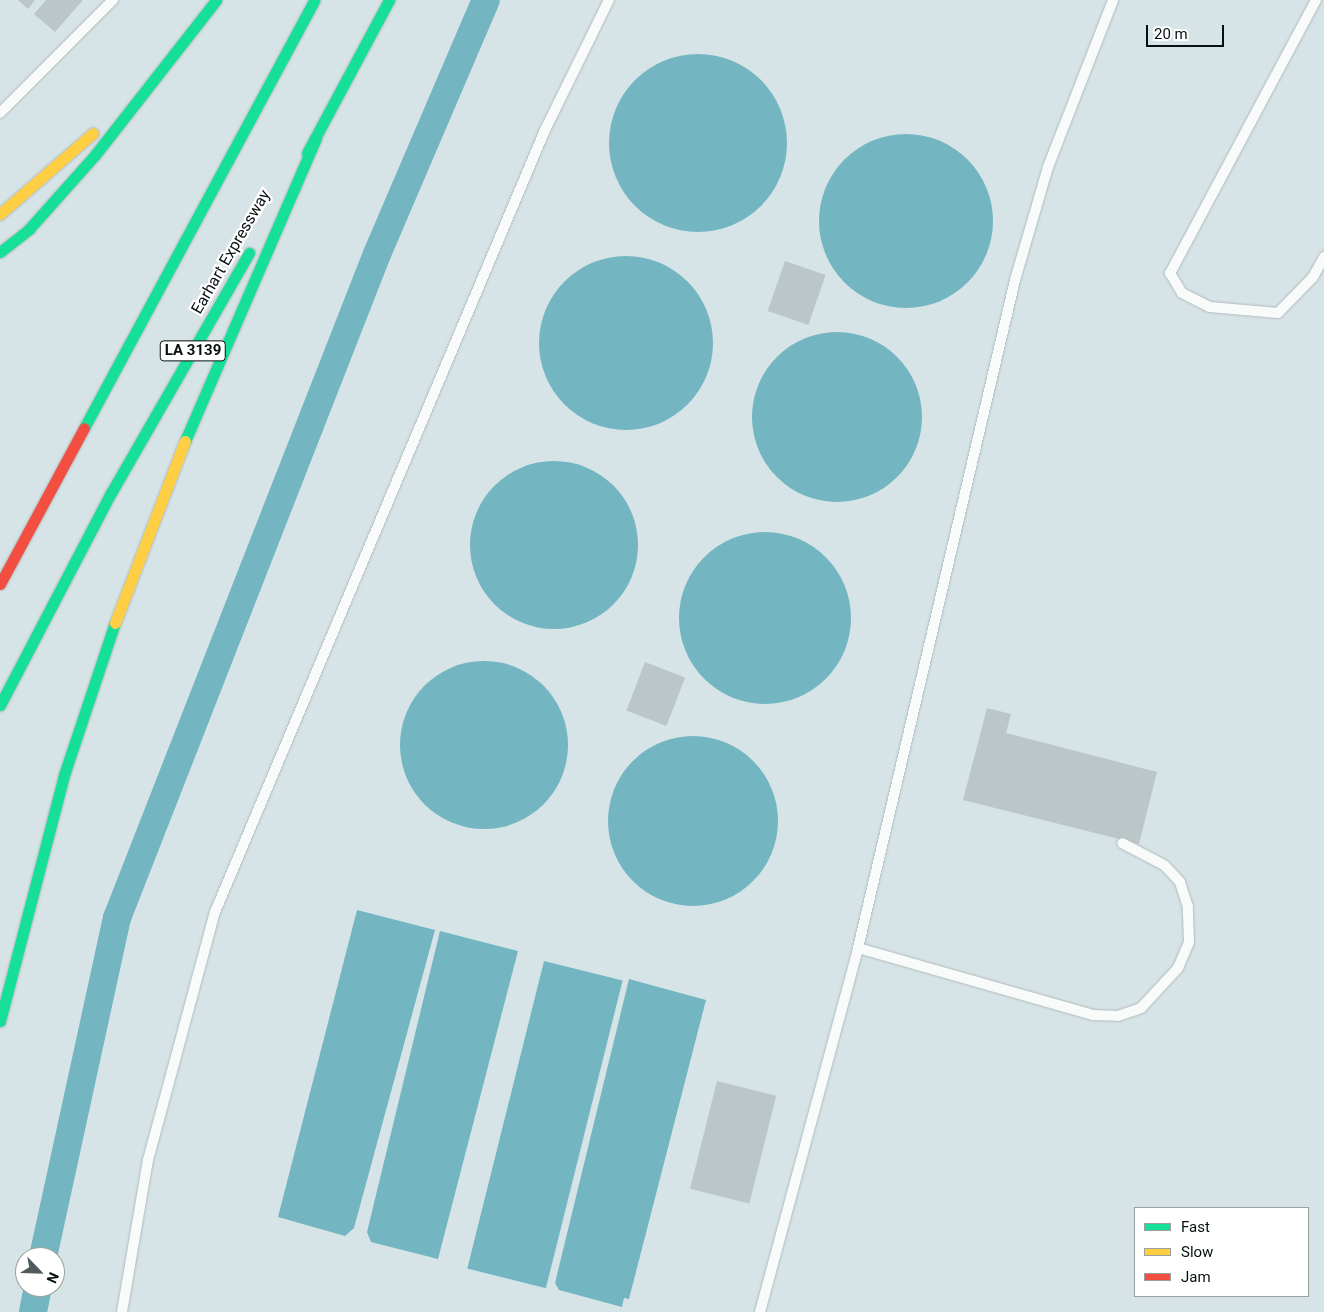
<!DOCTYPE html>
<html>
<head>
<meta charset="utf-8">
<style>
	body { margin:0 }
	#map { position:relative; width:1324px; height:1312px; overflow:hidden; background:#d6e4e7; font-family:Roboto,sans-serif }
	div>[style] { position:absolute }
	.water>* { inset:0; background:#73b6c1; transform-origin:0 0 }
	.round { border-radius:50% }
	.canal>* { height:28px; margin:-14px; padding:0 14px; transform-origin:14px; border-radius:14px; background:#73b6c1 }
	.building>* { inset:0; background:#bbc6c8; transform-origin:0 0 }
	.roads { filter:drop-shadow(0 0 1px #b0babc) drop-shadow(0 0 1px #b0babc) }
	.lane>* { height:10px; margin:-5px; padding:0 5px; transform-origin:5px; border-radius:5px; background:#f9fbfb }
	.fast>* { height:11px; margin:-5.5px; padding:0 5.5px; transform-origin:5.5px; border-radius:5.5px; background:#16e098 }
	.slow>* { height:11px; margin:-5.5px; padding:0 5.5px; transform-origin:5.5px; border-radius:5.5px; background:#ffcf43 }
	.jam>* { height:11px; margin:-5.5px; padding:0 5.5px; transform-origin:5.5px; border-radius:5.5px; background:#f24e42 }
	span { translate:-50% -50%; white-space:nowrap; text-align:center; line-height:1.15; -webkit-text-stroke:4.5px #fff; paint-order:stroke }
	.shield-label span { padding:1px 4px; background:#fff; border:1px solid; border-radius:4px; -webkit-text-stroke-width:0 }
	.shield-label { font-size:15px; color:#071011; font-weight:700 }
	.street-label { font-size:16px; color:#071011 }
	.legend { position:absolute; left:1134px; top:1207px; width:175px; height:90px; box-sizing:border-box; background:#fff; border:1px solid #9c9fa0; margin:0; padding:6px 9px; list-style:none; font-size:15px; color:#071011 }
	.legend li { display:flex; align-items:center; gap:10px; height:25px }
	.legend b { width:25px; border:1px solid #9c9fa0 }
	.north { position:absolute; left:15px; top:1247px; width:50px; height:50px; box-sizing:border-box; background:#fff; border:1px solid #9c9fa0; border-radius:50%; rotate:114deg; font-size:14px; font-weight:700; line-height:20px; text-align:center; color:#071011 }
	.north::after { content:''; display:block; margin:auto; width:18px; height:22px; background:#4f5a5c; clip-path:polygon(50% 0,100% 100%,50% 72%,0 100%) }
	.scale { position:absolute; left:1146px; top:25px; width:78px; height:22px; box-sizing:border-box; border:2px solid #071011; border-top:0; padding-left:6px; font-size:15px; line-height:18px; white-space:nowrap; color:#071011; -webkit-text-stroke:4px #fff; paint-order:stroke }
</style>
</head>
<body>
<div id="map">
	<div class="water">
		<div class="round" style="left:609px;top:54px;width:178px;height:178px"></div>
		<div class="round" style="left:819px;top:134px;width:174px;height:174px"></div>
		<div class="round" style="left:539px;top:256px;width:174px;height:174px"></div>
		<div class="round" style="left:752px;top:332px;width:170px;height:170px"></div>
		<div class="round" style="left:470px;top:461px;width:168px;height:168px"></div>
		<div class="round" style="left:679px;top:532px;width:172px;height:172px"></div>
		<div class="round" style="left:400px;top:661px;width:168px;height:168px"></div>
		<div class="round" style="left:608px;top:736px;width:170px;height:170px"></div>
		<div style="clip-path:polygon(357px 910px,435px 930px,354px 1228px,345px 1236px,278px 1217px)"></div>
		<div style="clip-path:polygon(440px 931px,518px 951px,438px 1259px,371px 1242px,367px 1232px)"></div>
		<div style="left:544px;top:961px;width:81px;height:317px;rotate:14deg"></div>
		<div style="clip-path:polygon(629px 979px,706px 1000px,629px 1299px,624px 1298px,622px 1307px,559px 1290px,555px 1283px)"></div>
	</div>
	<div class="canal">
		<div style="left:43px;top:1257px;width:347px;rotate:-77.7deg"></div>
		<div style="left:117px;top:918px;width:713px;rotate:-68.62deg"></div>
		<div style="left:377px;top:254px;width:276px;rotate:-66.8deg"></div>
		<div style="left:33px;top:1312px;width:25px;rotate:-79deg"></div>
	</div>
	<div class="building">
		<div style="clip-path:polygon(18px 0,35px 0,28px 9px)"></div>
		<div style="clip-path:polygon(46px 0,83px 0,55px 32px,34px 14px)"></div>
		<div style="left:785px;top:261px;width:43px;height:53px;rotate:19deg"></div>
		<div style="left:645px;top:662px;width:43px;height:52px;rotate:21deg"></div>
		<div style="clip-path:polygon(987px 708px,1011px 714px,1006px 733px,1157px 772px,1139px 844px,963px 800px)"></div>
		<div style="left:717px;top:1081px;width:61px;height:111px;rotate:14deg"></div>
	</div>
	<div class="roads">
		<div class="lane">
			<div style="left:1316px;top:0;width:310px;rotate:118.1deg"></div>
			<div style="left:1170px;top:273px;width:23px;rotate:59deg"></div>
			<div style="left:1182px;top:293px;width:31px;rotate:27deg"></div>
			<div style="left:1210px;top:307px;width:68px;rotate:5deg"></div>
			<div style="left:1278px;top:313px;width:50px;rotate:-45.8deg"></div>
			<div style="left:1313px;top:277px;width:23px;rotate:-61deg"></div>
			<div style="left:0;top:113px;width:160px;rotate:-45deg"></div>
			<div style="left:858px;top:948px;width:244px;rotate:15.9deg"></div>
			<div style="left:1093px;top:1015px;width:25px;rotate:2deg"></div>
			<div style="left:1118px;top:1016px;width:24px;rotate:-19deg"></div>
			<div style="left:1141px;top:1008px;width:54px;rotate:-47.2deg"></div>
			<div style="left:1178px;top:968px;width:28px;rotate:-67deg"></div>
			<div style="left:1189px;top:942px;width:35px;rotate:-92deg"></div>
			<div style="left:1188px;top:907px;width:26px;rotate:-108deg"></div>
			<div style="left:1180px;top:882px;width:23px;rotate:-133deg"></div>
			<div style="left:1164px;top:865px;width:47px;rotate:-152.4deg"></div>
			<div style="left:122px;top:1312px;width:154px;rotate:-80.3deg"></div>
			<div style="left:148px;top:1160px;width:257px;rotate:-74.9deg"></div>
			<div style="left:215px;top:912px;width:849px;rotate:-67.12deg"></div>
			<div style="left:545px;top:130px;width:145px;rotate:-63.8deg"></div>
			<div style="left:760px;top:1312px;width:377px;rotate:-74.9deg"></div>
			<div style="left:858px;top:948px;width:686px;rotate:-76.77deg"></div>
			<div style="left:1015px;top:280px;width:118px;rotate:-73.7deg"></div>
			<div style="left:1048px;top:167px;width:179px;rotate:-68.7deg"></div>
		</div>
		<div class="fast">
			<div style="left:307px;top:153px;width:174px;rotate:-61.8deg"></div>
			<div style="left:0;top:252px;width:37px;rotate:-38deg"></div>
			<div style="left:29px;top:229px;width:99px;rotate:-48.3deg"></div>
			<div style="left:95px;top:155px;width:197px;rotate:-52deg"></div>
			<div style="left:84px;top:428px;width:486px;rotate:-61.7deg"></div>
			<div style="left:185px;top:441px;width:330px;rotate:-66.6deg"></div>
			<div style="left:0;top:705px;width:239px;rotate:-62.4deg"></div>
			<div style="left:111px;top:493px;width:277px;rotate:-60.1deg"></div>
			<div style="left:0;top:1021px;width:254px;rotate:-75.4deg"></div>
			<div style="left:64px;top:775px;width:160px;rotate:-71.5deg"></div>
		</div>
		<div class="slow">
			<div style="left:0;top:214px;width:123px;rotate:-41.1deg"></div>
			<div style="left:115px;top:623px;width:195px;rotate:-69deg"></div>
		</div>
		<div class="jam">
			<div style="left:0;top:584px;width:177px;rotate:-61.7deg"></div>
		</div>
	</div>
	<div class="shield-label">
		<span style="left:193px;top:351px">LA 3139</span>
	</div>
	<div class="street-label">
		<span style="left:231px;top:252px;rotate:-60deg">Earhart Expressway</span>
	</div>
	<ul class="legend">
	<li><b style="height:6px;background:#16e098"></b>Fast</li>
	<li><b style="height:6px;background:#ffcf43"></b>Slow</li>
	<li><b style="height:6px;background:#f24e42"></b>Jam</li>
	</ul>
	<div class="north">N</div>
	<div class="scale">20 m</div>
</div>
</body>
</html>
